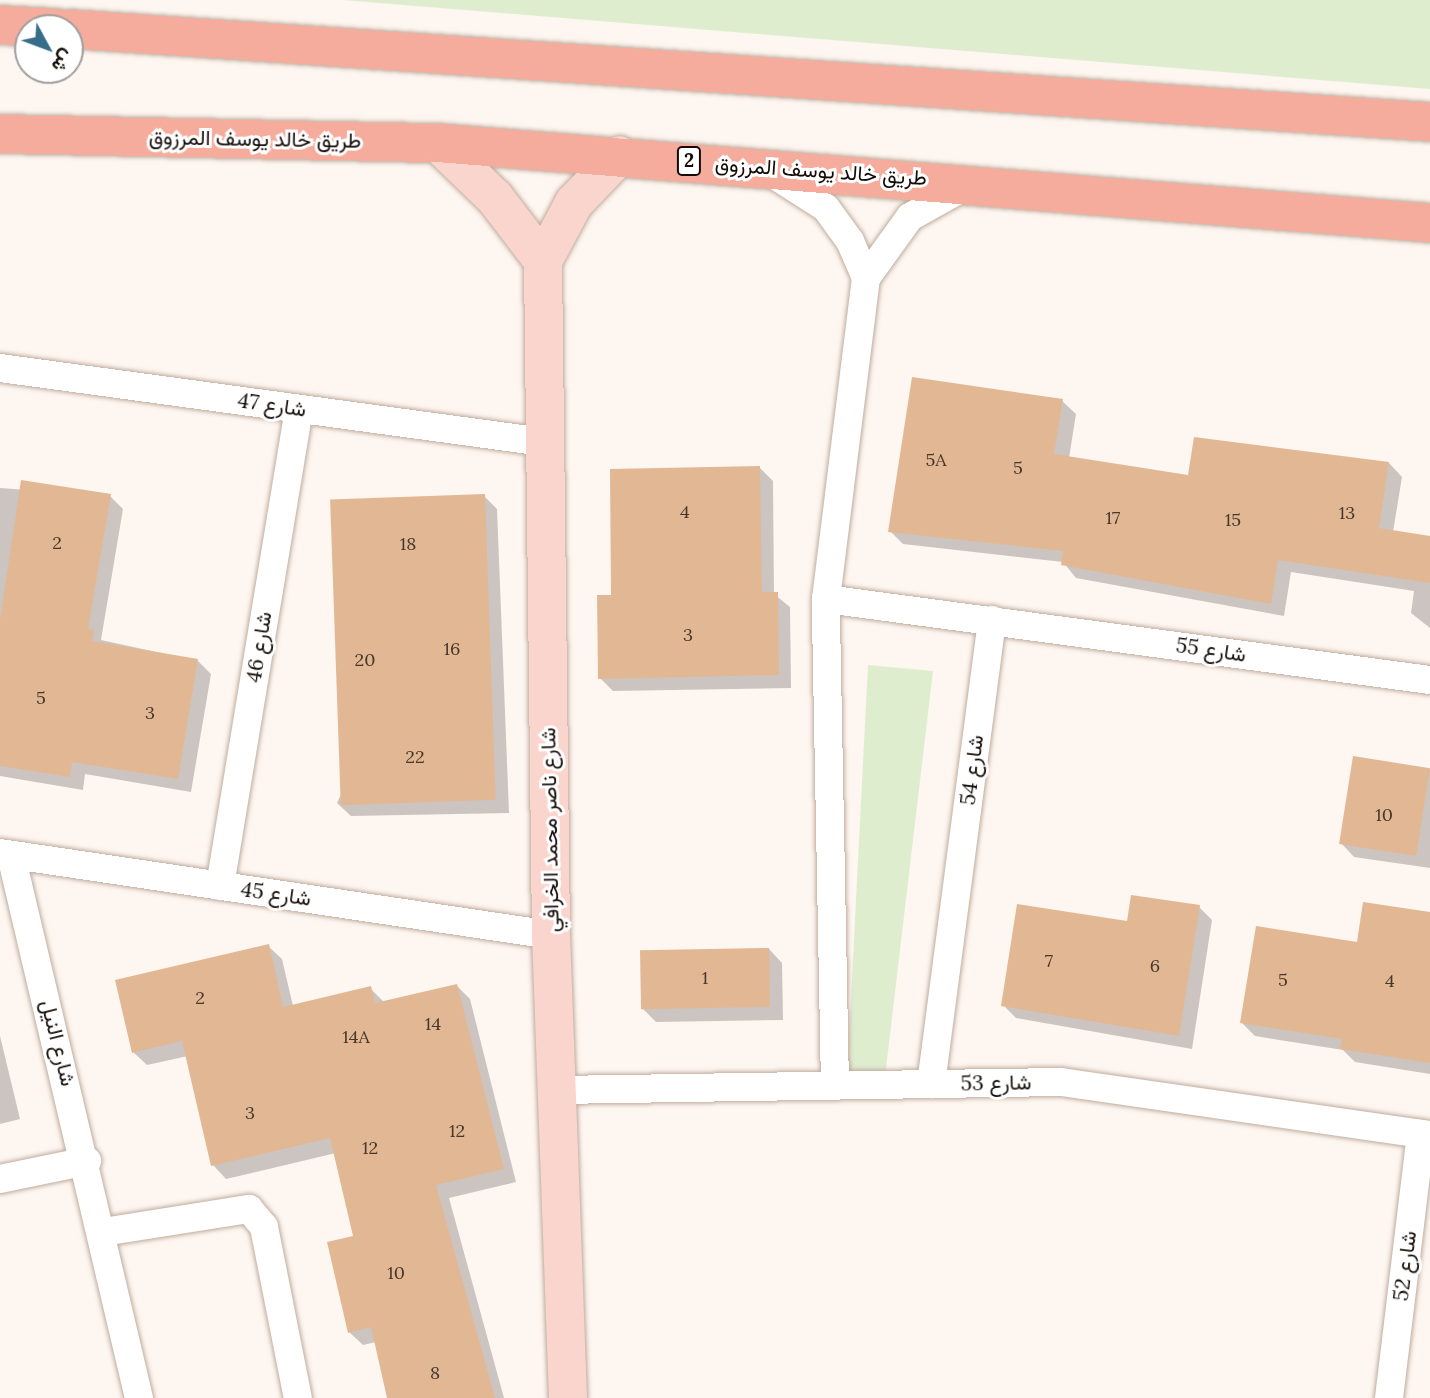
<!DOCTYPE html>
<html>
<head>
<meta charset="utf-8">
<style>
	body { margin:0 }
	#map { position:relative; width:1430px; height:1398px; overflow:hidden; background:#fef6f0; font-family:Lora,Vazirmatn,serif }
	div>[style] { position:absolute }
	.green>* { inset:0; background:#dfedcf }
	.shadow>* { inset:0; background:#0003 }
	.building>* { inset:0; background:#e2b894; transform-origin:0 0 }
	.roads { filter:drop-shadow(0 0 2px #bfac9e) drop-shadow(0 0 2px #bfac9e) }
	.street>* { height:28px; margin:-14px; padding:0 14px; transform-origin:14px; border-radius:14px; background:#fff }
	.secondary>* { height:38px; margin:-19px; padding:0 19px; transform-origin:19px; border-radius:19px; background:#fad5ce }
	.primary>* { height:38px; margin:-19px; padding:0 19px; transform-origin:19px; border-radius:19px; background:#f6ac9d }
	span { translate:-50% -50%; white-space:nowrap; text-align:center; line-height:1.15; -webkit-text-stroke:6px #fff; paint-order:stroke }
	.number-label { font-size:18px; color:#47372b }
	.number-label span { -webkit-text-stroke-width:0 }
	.shield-label span { padding:2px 5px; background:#fff; border:2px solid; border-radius:5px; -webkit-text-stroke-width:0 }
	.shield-label { font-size:19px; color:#130c08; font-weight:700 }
	.street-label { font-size:21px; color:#130c08 }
	.north { position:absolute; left:14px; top:14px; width:70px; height:70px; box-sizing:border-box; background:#fff; border:2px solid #a19e9c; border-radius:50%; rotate:131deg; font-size:19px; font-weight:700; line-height:28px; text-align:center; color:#130c08 }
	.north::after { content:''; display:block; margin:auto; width:24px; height:32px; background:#366d88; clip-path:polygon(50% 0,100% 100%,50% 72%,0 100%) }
</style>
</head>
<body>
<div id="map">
	<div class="green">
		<div style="clip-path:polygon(343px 0,1430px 0,1430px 89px)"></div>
		<div style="clip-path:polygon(868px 665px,933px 671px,885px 1077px,847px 1077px)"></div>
	</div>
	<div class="shadow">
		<div style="clip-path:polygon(1062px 401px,1076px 414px,1069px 458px,1190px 477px,1389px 463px,1402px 477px,1393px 532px,1430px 538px,1430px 628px,1411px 613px,1414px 591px,1291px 572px,1284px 616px,1076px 578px,1063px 562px,903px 544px,890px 531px)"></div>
		<div style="clip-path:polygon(759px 467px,773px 481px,774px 594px,790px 607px,791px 688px,613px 691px,600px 678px,613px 597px)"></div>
		<div style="clip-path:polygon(0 488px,110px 496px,123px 509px,101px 640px,198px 661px,211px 674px,191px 792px,85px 774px,83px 790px,0 776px)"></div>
		<div style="clip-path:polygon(484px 496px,497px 509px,509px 813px,351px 816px,337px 803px)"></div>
		<div style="clip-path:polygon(1354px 758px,1430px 770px,1430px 868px,1354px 857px,1341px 843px)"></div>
		<div style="clip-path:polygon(1199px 907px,1212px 920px,1192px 1049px,1016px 1018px,1003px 1005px)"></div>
		<div style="clip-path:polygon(1430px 914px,1430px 1074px,1355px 1062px,1343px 1050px,1255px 1036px,1242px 1023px,1359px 944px)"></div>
		<div style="clip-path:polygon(268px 946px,282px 959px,293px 1006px,370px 988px,384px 1002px,457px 986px,470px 999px,516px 1182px,449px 1198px,504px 1398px,389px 1398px,376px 1342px,363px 1345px,349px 1332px,355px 1237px,336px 1153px,226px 1179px,213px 1165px,188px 1056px,147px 1065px,133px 1052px)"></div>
		<div style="clip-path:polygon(769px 949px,782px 963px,783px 1020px,656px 1022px,643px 1009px)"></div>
		<div style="clip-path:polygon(0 1036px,20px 1119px,0 1124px)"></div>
	</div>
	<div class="building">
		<div style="clip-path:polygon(912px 377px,1063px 399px,1054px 454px,1188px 475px,1194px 437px,1389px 462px,1379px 528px,1430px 536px,1430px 583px,1278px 560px,1271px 604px,1061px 565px,1063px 551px,888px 532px)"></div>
		<div style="clip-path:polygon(760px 466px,762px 592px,778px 592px,779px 675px,598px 679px,597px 595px,611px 595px,610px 469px)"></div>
		<div style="clip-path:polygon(21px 480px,111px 494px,88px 629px,94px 630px,92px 641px,198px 659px,178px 779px,72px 762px,70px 777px,0 766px,0 620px)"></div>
		<div style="left:485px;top:494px;width:306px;height:155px;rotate:88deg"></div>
		<div style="left:1353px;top:756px;width:78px;height:89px;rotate:9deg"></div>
		<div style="clip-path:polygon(1131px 895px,1200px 905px,1179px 1036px,1001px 1006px,1017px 904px,1127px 921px)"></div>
		<div style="clip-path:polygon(1363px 902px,1430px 912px,1430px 1063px,1340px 1049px,1342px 1039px,1240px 1023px,1256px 926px,1357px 942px)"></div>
		<div style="clip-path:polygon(269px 944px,283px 1007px,371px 986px,375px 1003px,457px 984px,504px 1169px,436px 1185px,495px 1398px,387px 1398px,371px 1327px,348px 1333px,327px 1242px,353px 1236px,330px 1138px,211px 1166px,182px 1041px,132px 1053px,115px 980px)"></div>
		<div style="left:769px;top:948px;width:59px;height:129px;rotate:89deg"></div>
	</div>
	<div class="roads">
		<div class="street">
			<div style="left:773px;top:174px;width:63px;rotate:32.7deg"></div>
			<div style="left:826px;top:208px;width:41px;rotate:54deg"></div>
			<div style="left:850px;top:241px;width:40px;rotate:66.6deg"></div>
			<div style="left:0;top:368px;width:549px;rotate:7.75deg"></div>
			<div style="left:826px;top:599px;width:609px;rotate:7.64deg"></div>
			<div style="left:0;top:853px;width:557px;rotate:8.46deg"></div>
			<div style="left:11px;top:855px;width:558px;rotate:76.74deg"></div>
			<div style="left:220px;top:886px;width:483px;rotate:-80.6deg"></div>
			<div style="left:931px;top:1084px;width:468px;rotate:-82.5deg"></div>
			<div style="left:835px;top:1086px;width:487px;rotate:-91.1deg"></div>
			<div style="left:826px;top:599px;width:323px;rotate:-82.9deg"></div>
			<div style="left:866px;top:278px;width:75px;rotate:-54.2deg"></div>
			<div style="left:910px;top:217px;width:62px;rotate:-29.1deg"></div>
			<div style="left:557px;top:1090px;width:504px;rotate:-0.91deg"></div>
			<div style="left:1061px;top:1082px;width:373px;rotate:8.2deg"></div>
			<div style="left:0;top:1179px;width:89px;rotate:-11.7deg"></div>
			<div style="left:103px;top:1232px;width:148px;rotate:-9deg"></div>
			<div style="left:249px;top:1209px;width:23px;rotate:50deg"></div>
			<div style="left:264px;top:1227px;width:174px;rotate:78.8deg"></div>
			<div style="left:1389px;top:1398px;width:266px;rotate:-83.1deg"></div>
		</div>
		<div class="secondary">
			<div style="left:438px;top:143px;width:79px;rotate:44deg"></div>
			<div style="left:495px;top:198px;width:79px;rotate:52.7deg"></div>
			<div style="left:568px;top:1398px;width:463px;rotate:-92.1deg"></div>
			<div style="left:551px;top:935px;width:674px;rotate:-90.68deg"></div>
			<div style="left:543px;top:261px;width:66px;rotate:-61.9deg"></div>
			<div style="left:574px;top:203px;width:66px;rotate:-46.2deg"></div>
		</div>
		<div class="primary">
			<div style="left:0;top:25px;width:55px;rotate:3.1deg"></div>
			<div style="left:70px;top:29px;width:1363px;rotate:3.91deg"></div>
			<div style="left:0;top:134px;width:438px;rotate:1.2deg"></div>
			<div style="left:438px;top:143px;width:995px;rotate:4.61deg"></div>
		</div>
	</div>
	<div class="number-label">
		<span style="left:936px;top:460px">5A</span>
		<span style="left:1018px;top:468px">5</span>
		<span style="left:685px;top:512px">4</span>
		<span style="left:1347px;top:513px">13</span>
		<span style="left:1113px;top:518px">17</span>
		<span style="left:1233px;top:520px">15</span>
		<span style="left:57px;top:543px">2</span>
		<span style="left:408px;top:544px">18</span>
		<span style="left:688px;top:635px">3</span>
		<span style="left:452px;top:649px">16</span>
		<span style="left:365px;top:660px">20</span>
		<span style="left:41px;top:698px">5</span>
		<span style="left:150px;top:713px">3</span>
		<span style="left:415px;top:757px">22</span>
		<span style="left:1384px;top:815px">10</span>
		<span style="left:1049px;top:961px">7</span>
		<span style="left:1155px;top:966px">6</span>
		<span style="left:705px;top:978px">1</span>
		<span style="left:1283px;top:980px">5</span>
		<span style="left:1390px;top:981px">4</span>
		<span style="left:200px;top:998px">2</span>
		<span style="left:433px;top:1024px">14</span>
		<span style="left:356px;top:1037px">14A</span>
		<span style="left:250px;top:1113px">3</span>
		<span style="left:457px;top:1131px">12</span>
		<span style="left:370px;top:1148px">12</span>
		<span style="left:396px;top:1273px">10</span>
		<span style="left:435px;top:1373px">8</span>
	</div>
	<div class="shield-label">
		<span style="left:689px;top:161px">2</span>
	</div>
	<div class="street-label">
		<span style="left:255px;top:139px;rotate:1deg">طريق خالد يوسف المرزوق</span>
		<span style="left:821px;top:171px;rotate:4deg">طريق خالد يوسف المرزوق</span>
		<span style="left:272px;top:405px;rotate:8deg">شارع 47</span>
		<span style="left:259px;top:647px;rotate:-81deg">شارع 46</span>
		<span style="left:1211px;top:650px;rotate:8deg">شارع 55</span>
		<span style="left:972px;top:770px;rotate:-83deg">شارع 54</span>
		<span style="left:550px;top:830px;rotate:-91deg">شارع ناصر محمد الخرافي</span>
		<span style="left:276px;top:894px;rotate:8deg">شارع 45</span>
		<span style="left:58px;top:1043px;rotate:76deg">شارع النيل</span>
		<span style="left:996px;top:1083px;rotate:-1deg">شارع 53</span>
		<span style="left:1405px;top:1266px;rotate:-83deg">شارع 52</span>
	</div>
	<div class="north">ش</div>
</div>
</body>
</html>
